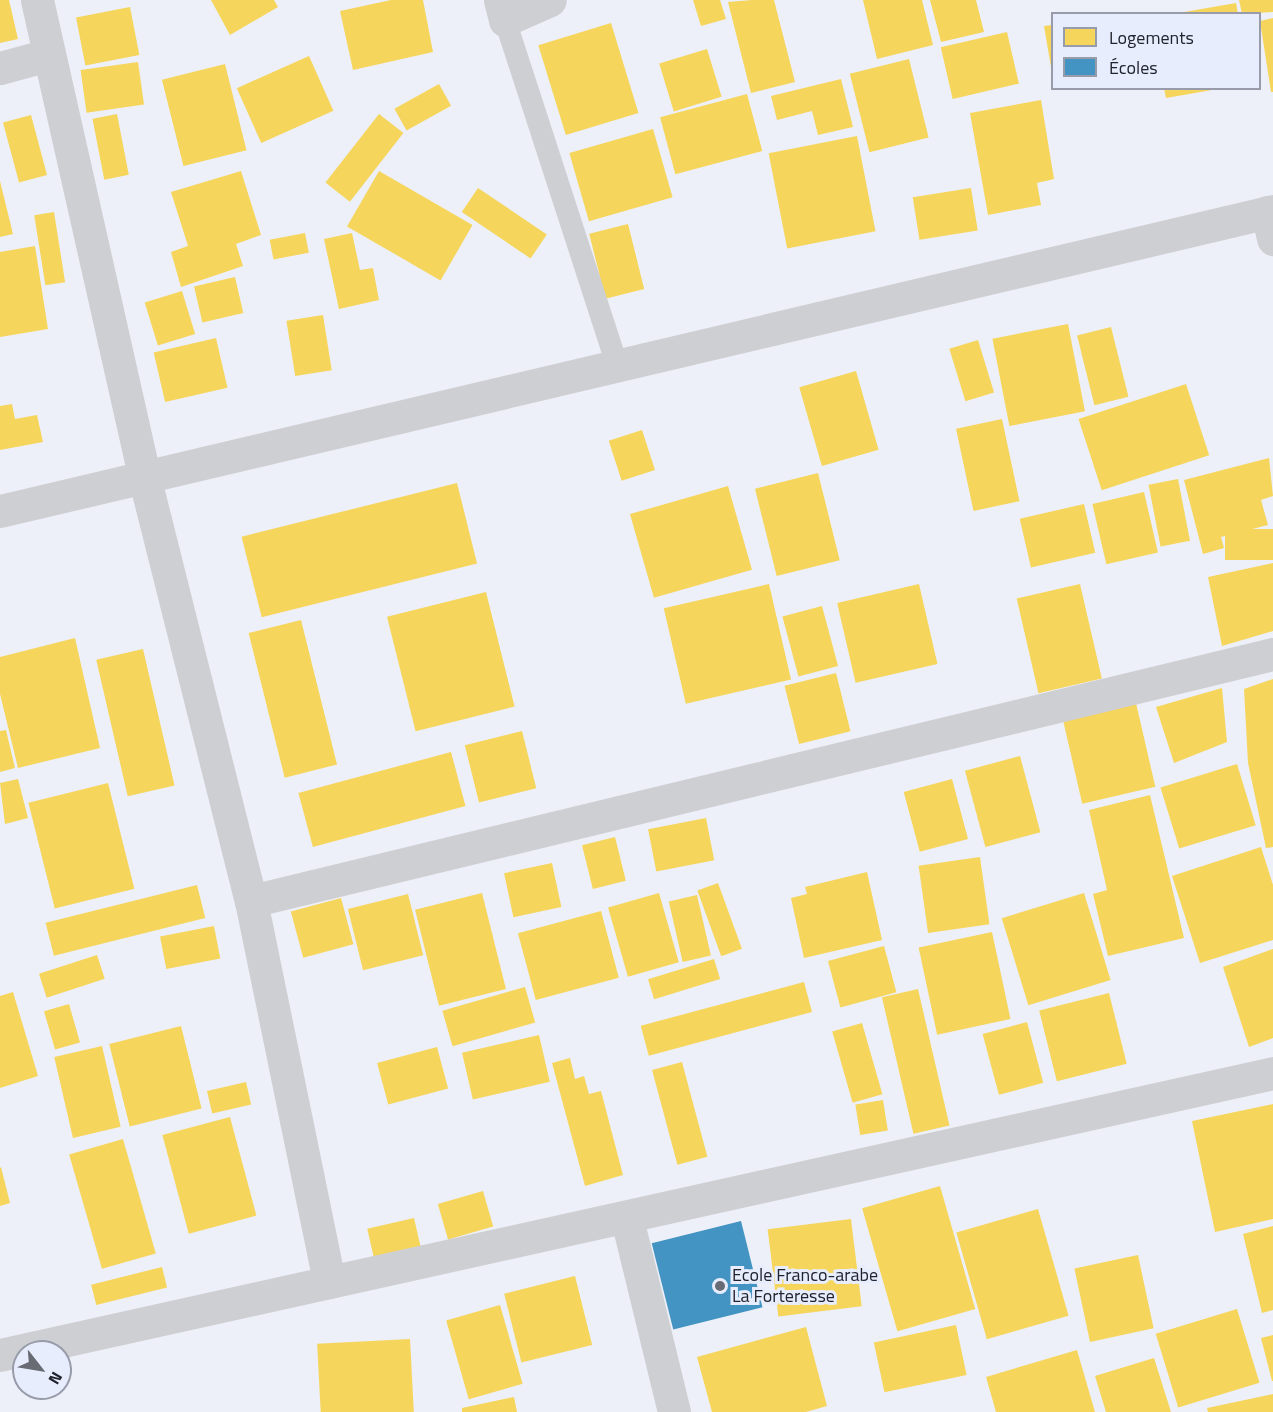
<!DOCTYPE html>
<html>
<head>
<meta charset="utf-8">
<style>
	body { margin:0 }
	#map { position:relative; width:1273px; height:1412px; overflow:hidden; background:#edf0f8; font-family:"Titillium Web",sans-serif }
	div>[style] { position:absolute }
	.homes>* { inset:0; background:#f6d55c; transform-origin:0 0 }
	.schools>* { inset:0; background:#4393c3; transform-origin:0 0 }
	.service>* { height:22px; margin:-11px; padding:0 11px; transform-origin:11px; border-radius:11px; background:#cecfd2 }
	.minor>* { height:33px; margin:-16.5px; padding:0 16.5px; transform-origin:16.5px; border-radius:16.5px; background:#cecfd2 }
	.dots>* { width:16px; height:16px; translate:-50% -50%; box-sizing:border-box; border:3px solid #e8edfd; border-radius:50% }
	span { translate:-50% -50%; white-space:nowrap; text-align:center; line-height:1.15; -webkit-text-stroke:6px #e8edfd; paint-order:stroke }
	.poi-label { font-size:18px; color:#20232d }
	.left { translate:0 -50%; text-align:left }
	.legend { position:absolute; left:1051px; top:12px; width:210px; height:78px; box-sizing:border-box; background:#e8edfd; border:2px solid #989caa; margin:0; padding:8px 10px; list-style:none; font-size:18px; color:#20232d }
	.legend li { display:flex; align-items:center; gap:12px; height:30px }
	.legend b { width:30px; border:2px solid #989caa }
	.north { position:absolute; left:12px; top:1340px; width:60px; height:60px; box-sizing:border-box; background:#e8edfd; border:2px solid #989caa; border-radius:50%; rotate:121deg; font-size:16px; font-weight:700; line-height:24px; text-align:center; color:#20232d }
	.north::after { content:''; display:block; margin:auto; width:21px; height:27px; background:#686b74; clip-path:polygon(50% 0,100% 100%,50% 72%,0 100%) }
</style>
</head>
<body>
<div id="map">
	<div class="homes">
		<div style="clip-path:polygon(0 0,9px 0,18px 39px,0 43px)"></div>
		<div style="clip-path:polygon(211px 0,274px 0,278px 7px,230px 35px)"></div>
		<div style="clip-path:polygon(391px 0,423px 0,433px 52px,353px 70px,340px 11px)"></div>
		<div style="clip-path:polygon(693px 0,720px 0,726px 19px,701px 26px)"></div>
		<div style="clip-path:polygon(752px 0,774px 0,795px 82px,751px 93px,728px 2px)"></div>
		<div style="clip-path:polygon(863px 0,922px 0,933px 45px,877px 59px)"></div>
		<div style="clip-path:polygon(930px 0,976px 0,984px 32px,941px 42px)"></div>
		<div style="clip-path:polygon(1239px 0,1273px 0,1273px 12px,1242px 14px)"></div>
		<div style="clip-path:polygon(1236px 3px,1238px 14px,1184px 14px,1184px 12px)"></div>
		<div style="left:130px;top:7px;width:49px;height:55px;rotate:79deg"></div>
		<div style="clip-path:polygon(1273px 18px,1273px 92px,1271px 92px,1260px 21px)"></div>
		<div style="left:611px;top:23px;width:94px;height:76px;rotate:73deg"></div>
		<div style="clip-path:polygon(1052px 25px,1052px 66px,1051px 67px,1044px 26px)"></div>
		<div style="left:1007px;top:32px;width:53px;height:68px;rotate:77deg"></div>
		<div style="left:707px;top:49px;width:50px;height:50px;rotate:73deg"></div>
		<div style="left:309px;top:56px;width:60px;height:79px;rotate:66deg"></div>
		<div style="left:909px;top:59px;width:81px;height:61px;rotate:76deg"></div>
		<div style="left:138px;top:62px;width:43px;height:58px;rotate:82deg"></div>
		<div style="left:225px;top:64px;width:89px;height:65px;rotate:76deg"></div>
		<div style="clip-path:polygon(841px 79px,853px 127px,818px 135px,812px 111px,777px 120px,771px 96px)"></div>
		<div style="left:439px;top:84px;width:25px;height:51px;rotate:61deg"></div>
		<div style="clip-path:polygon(1164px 88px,1212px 88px,1212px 90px,1166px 98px)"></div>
		<div style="left:747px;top:94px;width:59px;height:90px;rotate:75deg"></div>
		<div style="clip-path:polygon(1041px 100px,1054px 179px,1037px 183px,1041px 205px,988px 215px,970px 113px)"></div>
		<div style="left:117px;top:114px;width:62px;height:25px;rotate:79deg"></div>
		<div style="left:379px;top:114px;width:31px;height:87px;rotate:38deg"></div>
		<div style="left:31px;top:115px;width:62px;height:29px;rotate:75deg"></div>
		<div style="left:653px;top:129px;width:71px;height:87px;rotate:74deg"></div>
		<div style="left:857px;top:136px;width:97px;height:90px;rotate:79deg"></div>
		<div style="clip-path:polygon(241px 171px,261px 235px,236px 244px,243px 266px,181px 287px,171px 252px,188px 246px,171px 192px)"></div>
		<div style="left:379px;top:171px;width:108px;height:64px;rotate:30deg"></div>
		<div style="clip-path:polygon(0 181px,13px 234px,0 237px)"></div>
		<div style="left:478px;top:188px;width:83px;height:29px;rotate:34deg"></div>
		<div style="left:971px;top:188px;width:43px;height:59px;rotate:81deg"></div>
		<div style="left:54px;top:212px;width:71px;height:20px;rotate:81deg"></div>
		<div style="left:628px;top:224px;width:67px;height:40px;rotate:76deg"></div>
		<div style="left:305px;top:233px;width:20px;height:36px;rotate:79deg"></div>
		<div style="clip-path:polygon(352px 233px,360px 270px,373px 268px,379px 300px,339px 309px,324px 239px)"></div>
		<div style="clip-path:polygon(35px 246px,48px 329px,0 337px,0 252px)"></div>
		<div style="left:235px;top:277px;width:37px;height:42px;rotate:77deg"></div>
		<div style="left:182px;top:291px;width:45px;height:39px;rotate:73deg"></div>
		<div style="left:323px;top:315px;width:56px;height:37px;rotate:81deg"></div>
		<div style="left:1068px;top:324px;width:89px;height:77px;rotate:79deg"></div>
		<div style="left:1111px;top:327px;width:72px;height:35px;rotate:76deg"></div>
		<div style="left:216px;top:338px;width:51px;height:64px;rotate:77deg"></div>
		<div style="left:978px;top:340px;width:55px;height:30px;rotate:73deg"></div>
		<div style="left:856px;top:371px;width:82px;height:59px;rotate:74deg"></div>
		<div style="left:1186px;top:384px;width:75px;height:113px;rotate:72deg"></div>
		<div style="clip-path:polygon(12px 404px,15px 419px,37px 415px,43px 442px,0 450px,0 406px)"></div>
		<div style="left:1002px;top:419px;width:84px;height:47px;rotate:78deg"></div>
		<div style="left:642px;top:430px;width:42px;height:35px;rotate:72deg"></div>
		<div style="clip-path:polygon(1269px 458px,1273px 496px,1261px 500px,1268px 525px,1221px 537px,1224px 548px,1203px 554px,1184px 480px)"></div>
		<div style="left:818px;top:473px;width:90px;height:65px;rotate:76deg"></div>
		<div style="left:1178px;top:479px;width:63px;height:30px;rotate:79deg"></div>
		<div style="left:457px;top:483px;width:83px;height:222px;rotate:76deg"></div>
		<div style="left:728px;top:486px;width:87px;height:102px;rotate:74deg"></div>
		<div style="left:1144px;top:492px;width:62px;height:53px;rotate:77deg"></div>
		<div style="left:1084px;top:504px;width:50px;height:66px;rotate:77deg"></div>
		<div style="left:1273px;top:529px;width:31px;height:48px;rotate:90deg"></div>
		<div style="clip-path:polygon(1273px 563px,1273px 631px,1222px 646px,1208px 577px)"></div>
		<div style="left:769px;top:584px;width:98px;height:108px;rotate:77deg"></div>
		<div style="left:919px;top:584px;width:82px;height:84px;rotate:77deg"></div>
		<div style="left:1080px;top:584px;width:97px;height:65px;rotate:77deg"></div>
		<div style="left:486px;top:592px;width:118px;height:102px;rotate:76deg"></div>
		<div style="left:822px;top:606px;width:62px;height:41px;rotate:75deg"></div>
		<div style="left:301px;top:620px;width:149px;height:54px;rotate:76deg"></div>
		<div style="clip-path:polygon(75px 638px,100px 748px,18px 768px,0 694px,0 657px)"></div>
		<div style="left:143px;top:649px;width:140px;height:48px;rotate:77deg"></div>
		<div style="left:836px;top:673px;width:60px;height:53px;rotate:76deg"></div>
		<div style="clip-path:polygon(1273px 679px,1273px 847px,1266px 848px,1248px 763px,1244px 689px)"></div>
		<div style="clip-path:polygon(1222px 688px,1227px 742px,1174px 763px,1156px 707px)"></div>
		<div style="left:1136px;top:703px;width:86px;height:75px;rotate:77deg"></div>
		<div style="clip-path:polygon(6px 730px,15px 768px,0 772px,0 731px)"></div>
		<div style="left:522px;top:731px;width:59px;height:59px;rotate:76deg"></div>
		<div style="left:451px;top:752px;width:56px;height:158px;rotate:75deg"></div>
		<div style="left:1020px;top:756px;width:79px;height:57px;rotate:75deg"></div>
		<div style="left:1237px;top:764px;width:64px;height:80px;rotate:73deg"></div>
		<div style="clip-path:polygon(18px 779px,28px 818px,5px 824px,0 783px)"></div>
		<div style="left:952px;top:779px;width:62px;height:50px;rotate:75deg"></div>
		<div style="left:108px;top:783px;width:109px;height:82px;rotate:76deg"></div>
		<div style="clip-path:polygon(1150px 795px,1184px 938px,1108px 956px,1093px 894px,1107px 890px,1089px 810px)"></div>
		<div style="left:706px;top:818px;width:43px;height:59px;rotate:79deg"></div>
		<div style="left:615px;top:837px;width:45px;height:34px;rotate:76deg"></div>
		<div style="clip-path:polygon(1261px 847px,1273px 885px,1273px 940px,1200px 963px,1172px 876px)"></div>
		<div style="left:980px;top:857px;width:68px;height:62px;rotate:82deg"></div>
		<div style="left:552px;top:863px;width:45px;height:49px;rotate:78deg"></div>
		<div style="clip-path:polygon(867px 872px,882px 940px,804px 958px,791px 898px,807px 894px,805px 887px)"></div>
		<div style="left:718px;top:883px;width:70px;height:22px;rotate:70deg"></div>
		<div style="left:197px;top:885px;width:34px;height:156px;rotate:76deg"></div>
		<div style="left:482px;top:893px;width:99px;height:69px;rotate:76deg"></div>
		<div style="left:659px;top:893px;width:72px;height:53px;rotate:74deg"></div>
		<div style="left:1084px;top:893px;width:91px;height:86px;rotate:73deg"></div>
		<div style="left:408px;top:894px;width:63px;height:62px;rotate:76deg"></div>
		<div style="left:697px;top:895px;width:62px;height:29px;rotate:77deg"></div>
		<div style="left:341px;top:898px;width:48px;height:52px;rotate:75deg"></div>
		<div style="left:601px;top:911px;width:69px;height:86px;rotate:75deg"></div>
		<div style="left:214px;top:926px;width:33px;height:55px;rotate:79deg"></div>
		<div style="left:992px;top:932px;width:89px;height:75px;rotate:78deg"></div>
		<div style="left:884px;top:946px;width:48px;height:58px;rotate:75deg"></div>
		<div style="clip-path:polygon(1273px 949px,1273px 1038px,1249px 1047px,1223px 967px)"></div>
		<div style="left:97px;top:955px;width:25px;height:61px;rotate:72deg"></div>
		<div style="left:714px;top:959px;width:21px;height:69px;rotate:73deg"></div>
		<div style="left:804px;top:982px;width:31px;height:169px;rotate:75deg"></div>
		<div style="left:525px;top:987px;width:37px;height:86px;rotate:74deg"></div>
		<div style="left:918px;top:989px;width:140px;height:37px;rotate:77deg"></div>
		<div style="clip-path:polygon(13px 992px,38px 1076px,0 1088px,0 996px)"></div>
		<div style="left:1109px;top:993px;width:73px;height:72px;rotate:76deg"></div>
		<div style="left:69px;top:1004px;width:40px;height:26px;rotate:74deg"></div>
		<div style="left:1027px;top:1022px;width:63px;height:46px;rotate:75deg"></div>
		<div style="left:862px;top:1023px;width:74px;height:31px;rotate:74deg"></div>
		<div style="left:181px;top:1026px;width:85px;height:74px;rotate:76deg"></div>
		<div style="left:539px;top:1035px;width:48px;height:79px;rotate:77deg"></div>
		<div style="left:102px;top:1046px;width:83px;height:49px;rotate:77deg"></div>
		<div style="left:437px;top:1047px;width:43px;height:62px;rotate:75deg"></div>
		<div style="clip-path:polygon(570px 1058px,575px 1079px,584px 1076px,589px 1094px,601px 1091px,623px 1175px,585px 1186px,552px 1063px)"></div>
		<div style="left:682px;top:1062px;width:98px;height:31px;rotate:75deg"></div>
		<div style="left:246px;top:1082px;width:23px;height:40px;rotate:77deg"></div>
		<div style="left:883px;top:1100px;width:31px;height:28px;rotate:81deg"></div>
		<div style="clip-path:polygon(1273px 1104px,1273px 1219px,1215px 1232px,1192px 1121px)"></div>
		<div style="left:230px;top:1117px;width:102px;height:70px;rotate:75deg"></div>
		<div style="left:123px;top:1139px;width:119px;height:56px;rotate:74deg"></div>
		<div style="clip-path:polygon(1px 1167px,10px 1203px,0 1206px,0 1168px)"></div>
		<div style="left:940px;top:1186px;width:128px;height:81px;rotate:74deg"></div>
		<div style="left:483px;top:1191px;width:37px;height:47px;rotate:74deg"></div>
		<div style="left:1038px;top:1209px;width:111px;height:85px;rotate:74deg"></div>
		<div style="left:414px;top:1218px;width:31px;height:48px;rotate:77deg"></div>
		<div style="left:851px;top:1219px;width:88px;height:84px;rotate:83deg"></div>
		<div style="clip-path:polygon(1273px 1226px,1273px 1310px,1262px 1313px,1243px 1234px)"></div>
		<div style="left:1138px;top:1255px;width:75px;height:65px;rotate:78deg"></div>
		<div style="left:162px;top:1267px;width:21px;height:73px;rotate:76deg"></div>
		<div style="left:575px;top:1276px;width:71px;height:73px;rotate:76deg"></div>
		<div style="left:500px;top:1305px;width:82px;height:56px;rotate:74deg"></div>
		<div style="left:1237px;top:1309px;width:77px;height:85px;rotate:73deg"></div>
		<div style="left:956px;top:1325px;width:51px;height:84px;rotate:78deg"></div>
		<div style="clip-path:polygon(806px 1327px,827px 1406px,806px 1412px,712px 1412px,697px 1357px)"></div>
		<div style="clip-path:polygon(1273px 1335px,1273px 1381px,1272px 1381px,1261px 1338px)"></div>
		<div style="left:410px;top:1339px;width:73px;height:93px;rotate:87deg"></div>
		<div style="clip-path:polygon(1077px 1350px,1095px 1412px,996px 1412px,986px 1377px)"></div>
		<div style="clip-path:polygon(1154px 1358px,1171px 1412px,1106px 1412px,1095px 1376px)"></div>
		<div style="clip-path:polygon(1273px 1394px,1273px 1412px,1208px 1412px,1207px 1408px)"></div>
		<div style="clip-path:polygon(514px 1397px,517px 1412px,462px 1412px,462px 1408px)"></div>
	</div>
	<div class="schools">
		<div style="left:741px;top:1221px;width:89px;height:92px;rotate:76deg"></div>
	</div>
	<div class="service">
		<div style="left:505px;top:20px;width:363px;rotate:72deg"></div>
	</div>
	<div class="minor">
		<div style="left:37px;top:0;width:488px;rotate:77.3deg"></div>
		<div style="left:144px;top:476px;width:438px;rotate:75.9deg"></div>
		<div style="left:251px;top:901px;width:389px;rotate:78.4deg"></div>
		<div style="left:500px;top:0;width:21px;rotate:76deg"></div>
		<div style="left:505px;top:20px;width:49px;rotate:-24deg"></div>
		<div style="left:0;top:68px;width:50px;rotate:-15.2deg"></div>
		<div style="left:1267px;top:212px;width:28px;rotate:77deg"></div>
		<div style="left:0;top:511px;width:1308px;rotate:-13.26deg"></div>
		<div style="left:251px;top:901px;width:1051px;rotate:-13.59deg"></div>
		<div style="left:627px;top:1219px;width:199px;rotate:76.3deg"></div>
		<div style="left:0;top:1355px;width:1304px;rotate:-12.49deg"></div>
	</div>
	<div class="dots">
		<div style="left:720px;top:1286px;background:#686b74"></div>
	</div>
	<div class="poi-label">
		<span class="left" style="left:732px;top:1286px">Ecole Franco-arabe<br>La Forteresse</span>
	</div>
	<ul class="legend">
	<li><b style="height:16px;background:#f6d55c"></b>Logements</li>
	<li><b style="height:16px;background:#4393c3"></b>Écoles</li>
	</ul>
	<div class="north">N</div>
</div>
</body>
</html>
